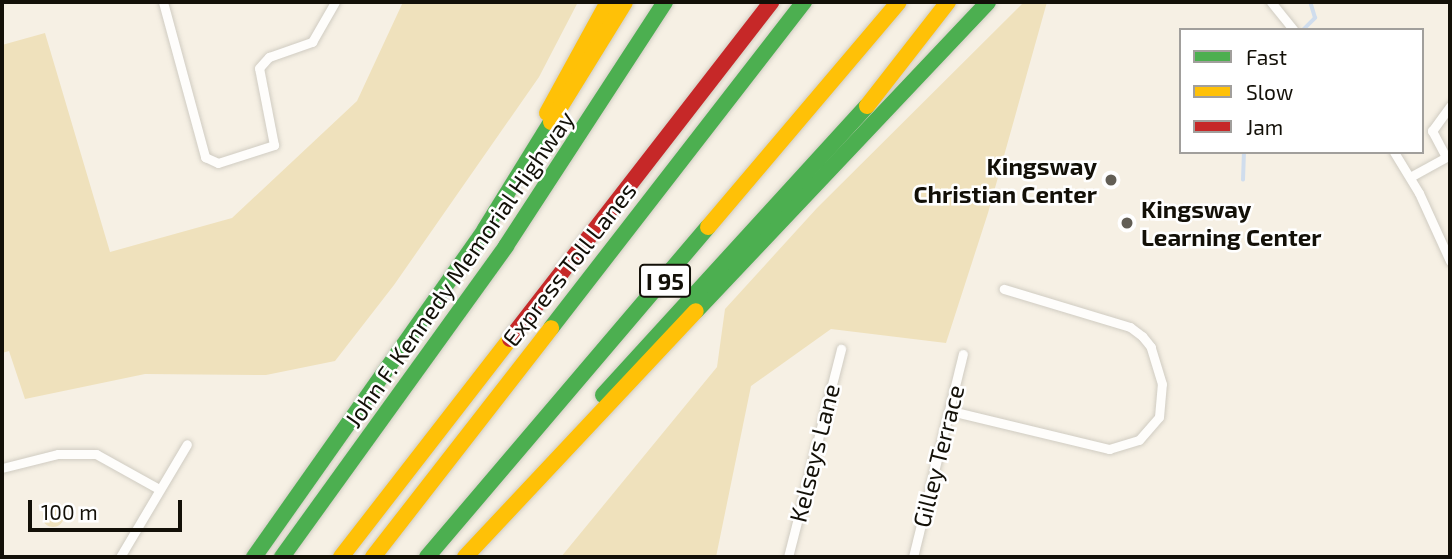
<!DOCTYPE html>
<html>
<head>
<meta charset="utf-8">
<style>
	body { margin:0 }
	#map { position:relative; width:1452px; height:559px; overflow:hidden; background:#f6f0e4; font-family:"Exo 2",sans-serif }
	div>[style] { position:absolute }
	.green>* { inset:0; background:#efe1bc }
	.round { border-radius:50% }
	.stream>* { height:3.5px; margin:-1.75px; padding:0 1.75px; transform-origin:1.75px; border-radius:1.75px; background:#d0dded }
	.roads { filter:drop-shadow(0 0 2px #d0ccc2) drop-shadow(0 0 2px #d0ccc2) }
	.street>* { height:9px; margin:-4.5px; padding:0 4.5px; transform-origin:4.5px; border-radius:4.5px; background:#fefdfb }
	.fast>* { height:16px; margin:-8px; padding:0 8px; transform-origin:8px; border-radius:8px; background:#4caf50 }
	.slow>* { height:16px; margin:-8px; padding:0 8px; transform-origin:8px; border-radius:8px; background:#ffc107 }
	.jam>* { height:16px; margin:-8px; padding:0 8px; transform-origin:8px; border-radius:8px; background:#c62828 }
	.dots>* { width:19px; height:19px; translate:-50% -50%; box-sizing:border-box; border:4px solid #fff; border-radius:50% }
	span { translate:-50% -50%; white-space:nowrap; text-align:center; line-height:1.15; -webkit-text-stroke:5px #fff; paint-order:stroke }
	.shield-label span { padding:2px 5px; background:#fff; border:2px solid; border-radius:5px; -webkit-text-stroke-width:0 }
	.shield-label { font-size:23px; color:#131008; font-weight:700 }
	.poi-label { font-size:24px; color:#131008; font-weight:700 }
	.right { translate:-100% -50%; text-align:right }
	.left { translate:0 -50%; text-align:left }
	.street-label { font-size:24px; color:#131008 }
	.frame { position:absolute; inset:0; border:4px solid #131008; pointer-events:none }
	.legend { position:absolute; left:1179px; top:28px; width:245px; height:126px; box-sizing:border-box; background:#fff; border:2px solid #a19f9c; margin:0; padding:9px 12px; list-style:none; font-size:21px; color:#131008 }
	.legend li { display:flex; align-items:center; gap:14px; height:35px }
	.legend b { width:35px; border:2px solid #a19f9c }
	.scale { position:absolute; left:28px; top:500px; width:154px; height:32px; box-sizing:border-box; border:4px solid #131008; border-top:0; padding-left:9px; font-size:21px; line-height:24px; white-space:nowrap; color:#131008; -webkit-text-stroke:5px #fff; paint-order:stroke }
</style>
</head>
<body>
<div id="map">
	<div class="green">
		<div style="clip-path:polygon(403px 2px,578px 2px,539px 77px,394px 285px,335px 361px,266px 375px,145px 374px,25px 399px,9px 351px,2px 353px,2px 45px,45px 33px,110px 252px,232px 218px,357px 101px)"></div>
		<div style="clip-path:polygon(1024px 2px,1047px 2px,988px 213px,946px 343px,831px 329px,751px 386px,716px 557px,561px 557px,717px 367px,725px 309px,817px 208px)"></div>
		<div class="round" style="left:42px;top:505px;width:22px;height:22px"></div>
	</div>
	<div class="stream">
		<div style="left:1303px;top:30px;width:17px;rotate:-45deg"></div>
		<div style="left:1315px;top:18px;width:17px;rotate:-107deg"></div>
		<div style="left:1243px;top:180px;width:28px;rotate:-88deg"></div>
	</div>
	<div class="roads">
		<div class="street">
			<div style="left:163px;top:2px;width:161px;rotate:74.8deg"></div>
			<div style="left:205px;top:157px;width:14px;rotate:25deg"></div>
			<div style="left:218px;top:163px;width:59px;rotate:-17.8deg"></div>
			<div style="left:274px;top:145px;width:78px;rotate:-101deg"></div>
			<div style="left:259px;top:68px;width:15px;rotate:-48deg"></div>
			<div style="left:269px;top:57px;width:46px;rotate:-19.2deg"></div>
			<div style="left:312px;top:42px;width:46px;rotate:-60.1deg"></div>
			<div style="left:1271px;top:2px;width:36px;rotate:51deg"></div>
			<div style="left:1394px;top:152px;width:48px;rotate:58.6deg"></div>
			<div style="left:1419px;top:193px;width:75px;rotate:65.5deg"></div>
			<div style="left:1446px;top:157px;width:30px;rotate:-118deg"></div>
			<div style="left:1432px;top:131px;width:31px;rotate:-54deg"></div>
			<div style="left:1410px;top:177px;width:46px;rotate:-28.8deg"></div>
			<div style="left:951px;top:411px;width:163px;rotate:13.5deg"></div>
			<div style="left:1109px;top:449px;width:31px;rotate:-17deg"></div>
			<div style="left:1139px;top:440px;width:30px;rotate:-49deg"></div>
			<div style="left:1159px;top:417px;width:33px;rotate:-85deg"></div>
			<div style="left:1162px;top:384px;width:39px;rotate:-107deg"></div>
			<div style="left:1151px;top:347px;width:14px;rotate:-129deg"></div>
			<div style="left:1142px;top:336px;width:15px;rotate:-143deg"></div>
			<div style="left:1130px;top:327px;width:132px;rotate:-163.2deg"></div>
			<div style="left:2px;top:468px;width:58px;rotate:-14deg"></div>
			<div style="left:58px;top:454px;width:38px"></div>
			<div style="left:96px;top:454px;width:72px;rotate:29.1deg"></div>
			<div style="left:120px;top:557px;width:131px;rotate:-59.3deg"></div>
			<div style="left:788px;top:557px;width:215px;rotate:-75.7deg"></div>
			<div style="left:913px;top:557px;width:209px;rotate:-76.2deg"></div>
		</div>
		<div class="fast">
			<div style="left:696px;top:311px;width:425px;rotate:-46.6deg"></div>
			<div style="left:551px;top:328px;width:413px;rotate:-52.2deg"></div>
			<div style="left:603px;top:395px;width:391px;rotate:-47.6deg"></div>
			<div style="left:254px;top:557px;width:401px;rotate:-54.8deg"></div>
			<div style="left:485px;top:229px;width:126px;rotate:-58.3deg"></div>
			<div style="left:282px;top:557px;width:383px;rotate:-54.2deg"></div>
			<div style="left:506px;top:246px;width:291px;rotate:-56.9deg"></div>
			<div style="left:427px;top:557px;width:433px;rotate:-49.6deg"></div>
		</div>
		<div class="slow">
			<div style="left:867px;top:106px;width:132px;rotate:-52.1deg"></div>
			<div style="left:547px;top:113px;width:127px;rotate:-61.2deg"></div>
			<div style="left:551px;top:122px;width:141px;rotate:-58.3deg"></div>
			<div style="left:708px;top:227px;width:295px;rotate:-49.7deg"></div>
			<div style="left:341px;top:557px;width:276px;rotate:-52.2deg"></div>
			<div style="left:373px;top:557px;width:290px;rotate:-52.1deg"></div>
			<div style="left:465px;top:557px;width:337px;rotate:-46.8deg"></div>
		</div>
		<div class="jam">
			<div style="left:510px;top:339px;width:426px;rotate:-52.2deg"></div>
		</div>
	</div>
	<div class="dots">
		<div style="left:1111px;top:180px;background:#625e55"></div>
		<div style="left:1127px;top:223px;background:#625e55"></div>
	</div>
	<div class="shield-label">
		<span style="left:665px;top:281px">I 95</span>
	</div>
	<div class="poi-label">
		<span class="right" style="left:1097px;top:180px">Kingsway<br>Christian Center</span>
		<span class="left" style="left:1141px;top:223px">Kingsway<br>Learning Center</span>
	</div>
	<div class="street-label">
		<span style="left:569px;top:264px;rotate:-52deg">Express Toll Lanes</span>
		<span style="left:459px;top:269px;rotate:-55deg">John F. Kennedy Memorial Highway</span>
		<span style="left:814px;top:453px;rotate:-76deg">Kelseys Lane</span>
		<span style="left:938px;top:456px;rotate:-76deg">Gilley Terrace</span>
	</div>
	<div class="frame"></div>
	<ul class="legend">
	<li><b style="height:9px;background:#4caf50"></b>Fast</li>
	<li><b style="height:9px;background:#ffc107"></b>Slow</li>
	<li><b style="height:9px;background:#c62828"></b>Jam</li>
	</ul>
	<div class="scale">100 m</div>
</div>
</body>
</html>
